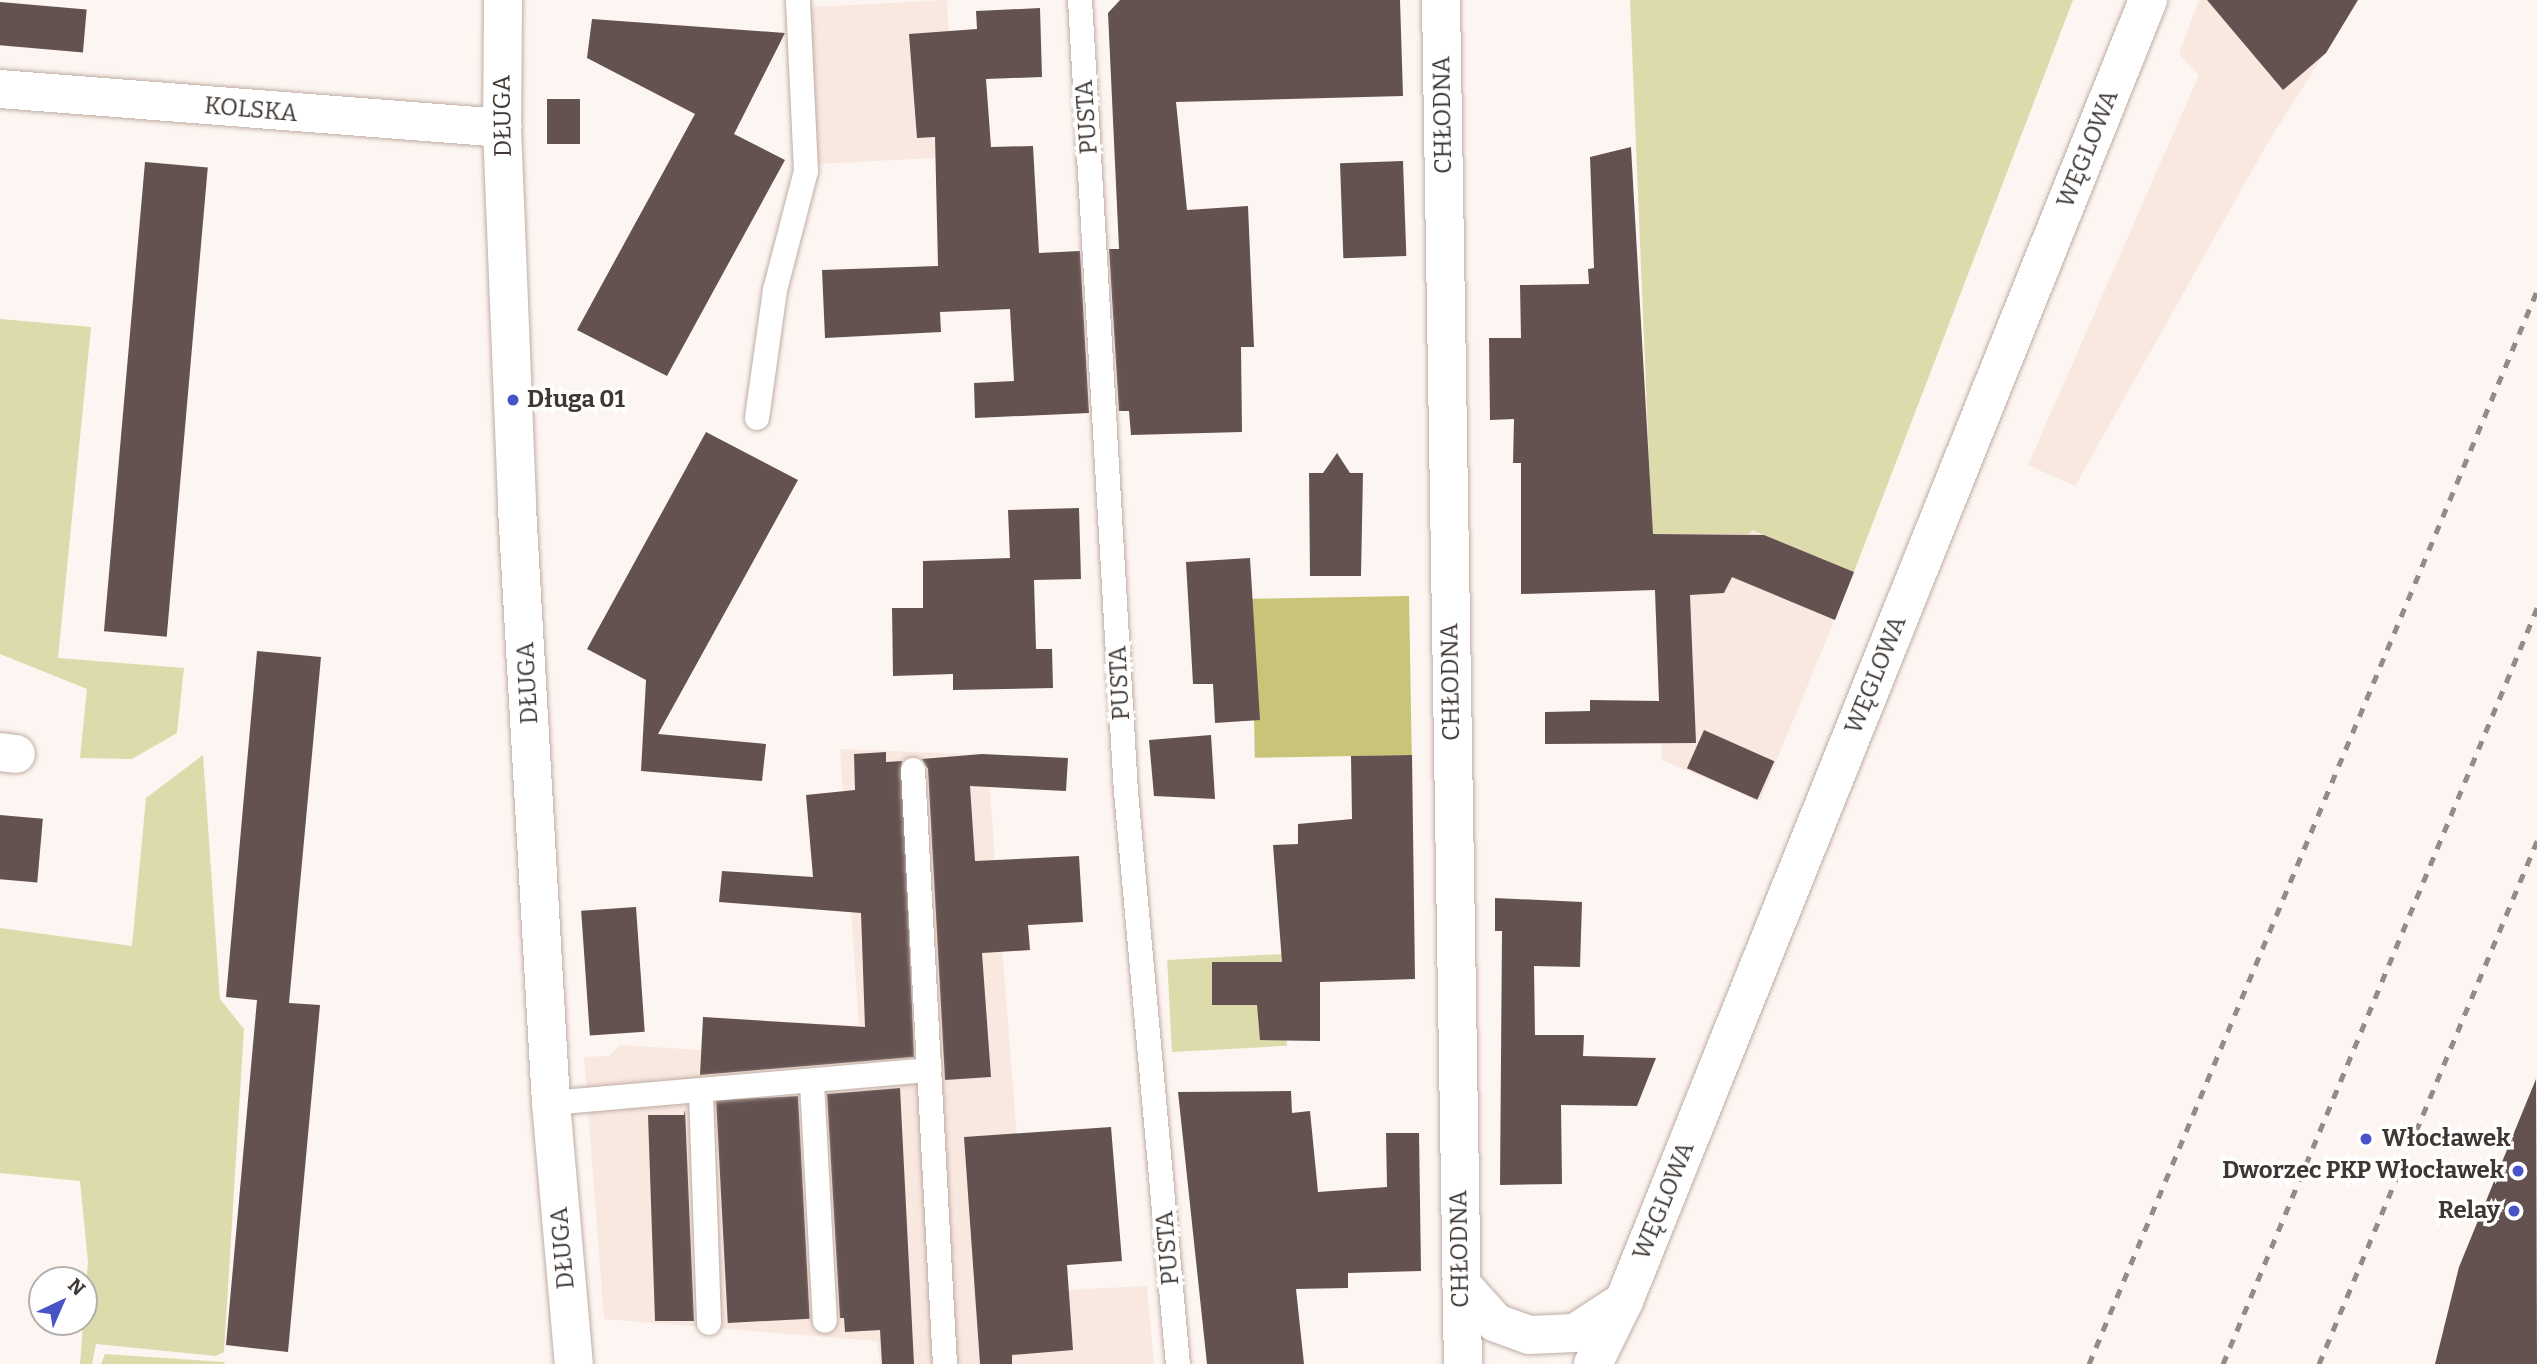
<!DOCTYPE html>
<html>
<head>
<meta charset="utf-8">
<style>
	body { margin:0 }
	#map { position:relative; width:2537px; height:1364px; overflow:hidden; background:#fdf5f1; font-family:Bitter,serif }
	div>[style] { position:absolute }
	.built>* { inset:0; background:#f8e8e0; transform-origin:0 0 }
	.green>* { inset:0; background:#dddbab; transform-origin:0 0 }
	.forest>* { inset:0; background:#c8c579; transform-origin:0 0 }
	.building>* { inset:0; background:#645251; transform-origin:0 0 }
	.roads { filter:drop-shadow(0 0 2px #beada3) drop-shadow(0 0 2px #beada3) }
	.service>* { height:24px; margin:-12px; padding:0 12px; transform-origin:12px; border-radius:12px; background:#fff }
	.minor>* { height:38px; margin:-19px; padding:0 19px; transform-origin:19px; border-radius:19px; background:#fff }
	.tertiary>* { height:38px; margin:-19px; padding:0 19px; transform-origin:19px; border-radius:19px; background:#fff }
	.rail>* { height:5px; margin-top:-2.5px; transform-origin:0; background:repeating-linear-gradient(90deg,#928b87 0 9px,transparent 0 18px) }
	.dots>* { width:19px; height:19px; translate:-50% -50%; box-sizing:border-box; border:4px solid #fff; border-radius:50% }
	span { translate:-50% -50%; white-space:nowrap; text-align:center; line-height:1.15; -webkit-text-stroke:7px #fff; paint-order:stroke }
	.street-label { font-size:24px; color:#3e3733 }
	.poi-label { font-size:24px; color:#3e3733; font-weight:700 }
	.left { translate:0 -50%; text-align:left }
	.right { translate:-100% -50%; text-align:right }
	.north { position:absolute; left:28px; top:1266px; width:70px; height:70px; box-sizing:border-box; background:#fff; border:2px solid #b2afad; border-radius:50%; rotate:44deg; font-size:19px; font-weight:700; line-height:28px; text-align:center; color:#3e3733 }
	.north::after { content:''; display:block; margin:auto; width:24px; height:32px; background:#4953c8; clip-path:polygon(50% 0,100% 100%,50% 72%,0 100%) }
</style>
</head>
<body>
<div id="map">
	<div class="built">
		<div style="left:947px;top:0;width:157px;height:138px;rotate:87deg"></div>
		<div style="clip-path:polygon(2199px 0,2358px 0,2267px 144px,2075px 486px,2028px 465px,2199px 75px,2179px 54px)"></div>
		<div style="clip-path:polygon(1751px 529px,1854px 572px,1760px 801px,1662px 760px,1652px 534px)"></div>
		<div style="clip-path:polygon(840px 749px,987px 755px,1029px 1292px,1147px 1286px,1154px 1364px,880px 1364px,877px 1341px,604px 1319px,584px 1057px,609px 1056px,620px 1045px,701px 1050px,703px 1017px,859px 1026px)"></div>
	</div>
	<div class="green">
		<div style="clip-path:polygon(1630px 0,2073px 0,1854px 572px,1752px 530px,1749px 534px,1652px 534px)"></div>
		<div style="clip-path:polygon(0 319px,91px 327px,58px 658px,184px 668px,177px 733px,132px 759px,80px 758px,87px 689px,0 654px)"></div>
		<div style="clip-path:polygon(203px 755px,220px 999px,244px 1029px,224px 1352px,216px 1356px,96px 1344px,92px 1364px,80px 1364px,88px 1262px,80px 1181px,0 1173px,0 928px,132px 946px,146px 798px)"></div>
		<div style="left:1282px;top:954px;width:92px;height:115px;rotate:87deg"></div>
		<div style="clip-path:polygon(105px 1354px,224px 1362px,225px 1364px,101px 1364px)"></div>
	</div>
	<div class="forest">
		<div style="left:1409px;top:596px;width:159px;height:157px;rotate:89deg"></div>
	</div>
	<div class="building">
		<div style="clip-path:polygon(1120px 0,1400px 0,1403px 96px,1176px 102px,1187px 210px,1248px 206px,1254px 347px,1241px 347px,1242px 432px,1131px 435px,1129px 411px,1119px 411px,1109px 249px,1119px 249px,1108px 13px)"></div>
		<div style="clip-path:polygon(2207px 0,2358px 0,2326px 53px,2283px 90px)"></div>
		<div style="left:0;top:2px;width:87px;height:43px;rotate:5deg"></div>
		<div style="clip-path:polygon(1040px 8px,1042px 77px,986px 79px,991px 147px,1033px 146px,1039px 253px,1080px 251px,1089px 413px,975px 418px,974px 383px,1014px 381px,1010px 309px,940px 312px,941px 332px,825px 338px,822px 270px,938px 266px,935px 137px,917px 138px,909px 34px,977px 29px,976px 11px)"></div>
		<div style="clip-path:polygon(592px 19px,785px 33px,734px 134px,785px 160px,667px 376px,577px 330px,695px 114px,587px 58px)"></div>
		<div style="left:547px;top:99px;width:33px;height:45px"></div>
		<div style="clip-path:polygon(1631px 147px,1653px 534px,1764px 535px,1854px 572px,1835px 620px,1732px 577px,1724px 593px,1690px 595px,1696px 743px,1545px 744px,1545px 712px,1590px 711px,1590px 700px,1659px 701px,1655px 590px,1521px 594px,1521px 463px,1513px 463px,1514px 419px,1490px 420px,1489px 338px,1521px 338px,1520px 285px,1589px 284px,1588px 269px,1594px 268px,1590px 157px)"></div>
		<div style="left:1403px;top:161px;width:95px;height:63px;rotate:88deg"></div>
		<div style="left:145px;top:162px;width:63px;height:471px;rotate:5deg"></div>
		<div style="clip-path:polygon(706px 432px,798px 480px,658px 734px,766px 744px,762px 781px,641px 771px,646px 680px,587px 649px)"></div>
		<div style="clip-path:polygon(1337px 453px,1350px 473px,1363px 473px,1361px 576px,1310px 576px,1309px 473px,1323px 473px)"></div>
		<div style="clip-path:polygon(1079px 508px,1081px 579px,1034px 580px,1036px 649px,1052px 649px,1053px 688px,953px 690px,953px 674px,893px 676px,892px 608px,923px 608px,923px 561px,1010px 558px,1008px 510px)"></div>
		<div style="clip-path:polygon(1250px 558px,1260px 720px,1215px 723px,1213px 684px,1193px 684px,1186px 562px)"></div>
		<div style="clip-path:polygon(257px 651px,321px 657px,289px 1003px,320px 1005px,288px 1352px,226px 1345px,257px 1000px,226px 997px)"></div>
		<div style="left:1704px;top:730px;width:77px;height:42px;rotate:24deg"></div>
		<div style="clip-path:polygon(1211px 735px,1215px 799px,1154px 796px,1149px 740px)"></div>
		<div style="clip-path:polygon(886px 752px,886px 762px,902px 761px,914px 1057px,700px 1075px,703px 1017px,865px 1027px,861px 913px,719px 902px,722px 871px,813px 877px,806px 795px,855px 790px,854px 754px)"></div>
		<div style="clip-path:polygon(982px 754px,1068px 758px,1066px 791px,970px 786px,975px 861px,1079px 856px,1083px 922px,1028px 925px,1030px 950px,982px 953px,991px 1077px,945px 1080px,928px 769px,922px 759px)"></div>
		<div style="clip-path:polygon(1412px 755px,1415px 979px,1320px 982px,1320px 1041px,1260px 1040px,1257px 1005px,1212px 1005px,1212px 962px,1282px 962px,1273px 845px,1298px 844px,1298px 824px,1352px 819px,1351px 756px)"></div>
		<div style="left:0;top:815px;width:43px;height:64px;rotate:5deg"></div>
		<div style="clip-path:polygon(1495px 898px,1582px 902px,1580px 967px,1534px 966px,1535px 1035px,1584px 1035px,1583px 1056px,1656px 1058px,1637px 1106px,1561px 1105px,1562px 1184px,1500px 1185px,1502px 931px,1495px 931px)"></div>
		<div style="left:636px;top:907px;width:125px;height:55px;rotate:86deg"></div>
		<div style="clip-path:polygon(2536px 1079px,2537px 1364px,2435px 1364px,2459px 1267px)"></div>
		<div style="clip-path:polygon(900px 1088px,914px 1364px,882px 1364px,880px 1330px,845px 1332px,844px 1318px,840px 1318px,827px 1094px)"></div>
		<div style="clip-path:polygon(1291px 1091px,1292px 1113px,1310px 1111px,1318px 1192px,1387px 1187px,1386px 1133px,1419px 1133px,1421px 1271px,1348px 1273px,1348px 1288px,1296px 1289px,1304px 1364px,1207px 1364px,1178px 1092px)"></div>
		<div style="left:798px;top:1096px;width:223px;height:82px;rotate:87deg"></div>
		<div style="clip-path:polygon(685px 1110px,694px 1321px,655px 1321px,648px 1115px,684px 1115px)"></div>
		<div style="clip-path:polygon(1111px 1127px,1122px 1261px,1067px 1265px,1073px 1350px,1012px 1355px,1012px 1364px,980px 1364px,964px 1137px)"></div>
	</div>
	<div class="roads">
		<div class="service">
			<div style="left:1080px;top:0;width:793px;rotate:86.68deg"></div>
			<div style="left:1126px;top:792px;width:574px;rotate:84.81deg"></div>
			<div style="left:757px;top:418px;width:129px;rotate:-82deg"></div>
			<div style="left:775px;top:290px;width:123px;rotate:-75.4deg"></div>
			<div style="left:806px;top:171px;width:171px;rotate:-92.7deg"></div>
			<div style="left:913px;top:770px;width:595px;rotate:86.92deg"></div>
			<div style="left:812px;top:1083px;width:238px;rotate:86.9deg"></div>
			<div style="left:701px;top:1093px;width:230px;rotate:88deg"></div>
			<div style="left:551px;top:1103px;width:380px;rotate:-5deg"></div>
		</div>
		<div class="minor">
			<div style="left:0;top:89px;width:504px;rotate:4.44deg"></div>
			<div style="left:0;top:752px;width:16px;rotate:7deg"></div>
		</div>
		<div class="tertiary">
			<div style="left:503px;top:0;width:128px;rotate:90.4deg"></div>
			<div style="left:502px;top:128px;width:380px;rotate:87.7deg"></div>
			<div style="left:517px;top:508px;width:596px;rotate:86.73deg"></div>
			<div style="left:551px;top:1103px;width:262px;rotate:85deg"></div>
			<div style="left:1441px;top:0;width:1364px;rotate:89.08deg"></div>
			<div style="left:1461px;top:1284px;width:52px;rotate:48.1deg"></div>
			<div style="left:1496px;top:1323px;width:35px;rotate:20deg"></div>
			<div style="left:1529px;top:1335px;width:46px;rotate:-2.5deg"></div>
			<div style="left:1575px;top:1333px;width:59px;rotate:-33.1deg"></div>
			<div style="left:1593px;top:1364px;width:70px;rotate:-63.8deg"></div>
			<div style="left:1624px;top:1301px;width:1403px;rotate:-68.06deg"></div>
		</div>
	</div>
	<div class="rail">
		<div style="left:2089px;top:1364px;width:1163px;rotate:-67.34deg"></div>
		<div style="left:2223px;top:1364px;width:819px;rotate:-67.44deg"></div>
		<div style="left:2319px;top:1364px;width:567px;rotate:-67.37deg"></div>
	</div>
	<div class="dots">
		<div style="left:513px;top:400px;background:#4953c8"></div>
		<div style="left:2366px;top:1139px;background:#4953c8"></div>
		<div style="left:2518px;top:1171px;background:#4953c8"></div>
		<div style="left:2514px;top:1211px;background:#4953c8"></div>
	</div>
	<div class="street-label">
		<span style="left:251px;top:110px;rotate:5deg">KOLSKA</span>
		<span style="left:1443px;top:115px;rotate:-91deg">CHŁODNA</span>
		<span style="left:503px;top:116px;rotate:-91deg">DŁUGA</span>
		<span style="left:1087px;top:117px;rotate:-94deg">PUSTA</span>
		<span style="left:2088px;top:149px;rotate:-68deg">WĘGLOWA</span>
		<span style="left:1876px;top:675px;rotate:-68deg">WĘGLOWA</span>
		<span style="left:1451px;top:682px;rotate:-91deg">CHŁODNA</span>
		<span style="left:528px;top:683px;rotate:-93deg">DŁUGA</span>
		<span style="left:1120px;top:683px;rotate:-93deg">PUSTA</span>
		<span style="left:1664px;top:1201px;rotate:-68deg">WĘGLOWA</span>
		<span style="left:563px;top:1248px;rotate:-95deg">DŁUGA</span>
		<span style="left:1168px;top:1248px;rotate:-95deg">PUSTA</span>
		<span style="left:1460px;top:1249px;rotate:-91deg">CHŁODNA</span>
	</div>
	<div class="poi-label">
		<span class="left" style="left:527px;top:400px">Długa 01</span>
		<span class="left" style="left:2382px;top:1139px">Włocławek</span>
		<span class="right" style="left:2504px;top:1171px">Dworzec PKP Włocławek</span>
		<span class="right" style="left:2500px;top:1211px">Relay</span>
	</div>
	<div class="north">N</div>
</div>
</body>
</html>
